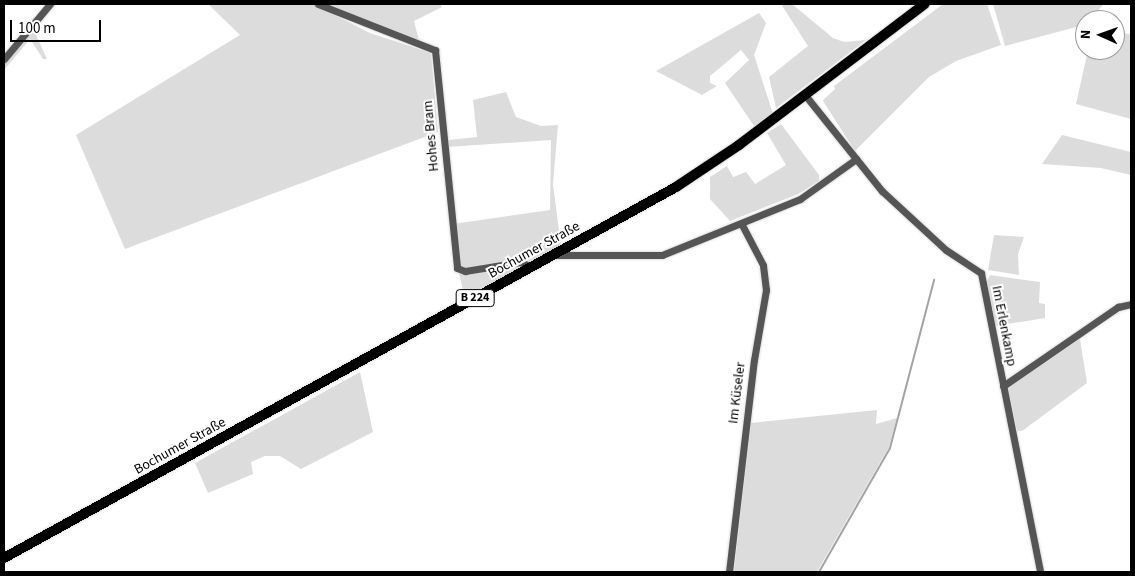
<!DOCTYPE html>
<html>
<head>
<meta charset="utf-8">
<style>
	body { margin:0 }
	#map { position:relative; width:1135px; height:576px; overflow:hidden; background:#fff; font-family:"Source Sans 3",sans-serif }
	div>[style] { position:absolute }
	.green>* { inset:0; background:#dcdcdc }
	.stream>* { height:2px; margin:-1px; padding:0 1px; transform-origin:1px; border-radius:1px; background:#a3a3a3 }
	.roads { filter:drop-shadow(0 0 1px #dbdbdb) drop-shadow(0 0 1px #dbdbdb) }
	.street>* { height:7px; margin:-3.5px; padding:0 3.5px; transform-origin:3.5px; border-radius:3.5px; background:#555 }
	.primary>* { height:10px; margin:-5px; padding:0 5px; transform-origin:5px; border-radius:5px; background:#000 }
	span { translate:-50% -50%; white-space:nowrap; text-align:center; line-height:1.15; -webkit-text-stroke:4px #fff; paint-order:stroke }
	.shield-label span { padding:1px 4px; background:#fff; border:1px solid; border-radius:4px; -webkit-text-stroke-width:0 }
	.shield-label { font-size:12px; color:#000; font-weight:700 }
	.street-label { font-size:14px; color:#000 }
	.frame { position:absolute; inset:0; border:5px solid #000; pointer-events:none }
	.north { position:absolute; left:1075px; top:10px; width:50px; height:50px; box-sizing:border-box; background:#fff; border:1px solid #999; border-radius:50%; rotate:272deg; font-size:14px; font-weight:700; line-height:20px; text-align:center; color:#000 }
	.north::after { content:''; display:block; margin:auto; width:18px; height:22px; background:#000; clip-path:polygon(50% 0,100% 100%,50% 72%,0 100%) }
	.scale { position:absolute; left:10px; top:20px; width:91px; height:22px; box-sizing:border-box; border:2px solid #000; border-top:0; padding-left:6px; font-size:15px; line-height:18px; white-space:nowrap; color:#000; -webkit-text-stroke:4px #fff; paint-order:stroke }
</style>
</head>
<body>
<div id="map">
	<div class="green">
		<div style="clip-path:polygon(208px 4px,313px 4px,370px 33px,431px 53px,438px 132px,125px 249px,76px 135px,240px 35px)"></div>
		<div style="clip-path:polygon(323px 4px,440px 4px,442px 7px,414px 21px,419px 41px)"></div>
		<div style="clip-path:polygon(781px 4px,792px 4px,833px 38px,844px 42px,866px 40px,776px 108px,769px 77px,808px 46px)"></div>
		<div style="clip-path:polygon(943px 4px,987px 4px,1001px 45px,956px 61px,929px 77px,855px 151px,823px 101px,824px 99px,835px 89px,834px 86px)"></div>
		<div style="clip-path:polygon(993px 4px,1104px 4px,1089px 20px,1085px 20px,1084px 25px,1005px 46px)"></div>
		<div style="clip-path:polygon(759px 13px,766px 23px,754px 55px,773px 114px,754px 126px,725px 83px,749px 60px,741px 50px,710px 76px,710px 83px,717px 86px,702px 95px,656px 71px)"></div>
		<div style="clip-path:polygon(40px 21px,36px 35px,47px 59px,43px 59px,30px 39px,4px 70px,4px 61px)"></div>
		<div style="clip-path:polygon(1115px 30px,1131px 35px,1131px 119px,1076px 104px,1088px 50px,1115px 50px)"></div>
		<div style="clip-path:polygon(506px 92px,516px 117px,541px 126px,558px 125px,553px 184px,561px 246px,531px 263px,466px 269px,459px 266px,453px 224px,550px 210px,551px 140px,447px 147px,448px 140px,477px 137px,473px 100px)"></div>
		<div style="clip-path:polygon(781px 124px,819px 175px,819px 181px,798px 194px,730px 221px,710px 199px,710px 177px,727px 166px,733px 177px,746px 172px,755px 184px,786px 165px,767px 133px)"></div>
		<div style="clip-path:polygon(1062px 135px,1131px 152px,1131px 175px,1101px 168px,1042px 164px)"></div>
		<div style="clip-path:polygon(994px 235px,1024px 237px,1018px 254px,1019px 275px,988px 270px)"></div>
		<div style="clip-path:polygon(510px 264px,521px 269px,465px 299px,459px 273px)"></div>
		<div style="clip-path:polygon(990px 275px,1040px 282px,1039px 303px,1045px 304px,1045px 318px,995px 326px,987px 281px)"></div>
		<div style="clip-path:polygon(1080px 339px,1087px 383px,1022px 431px,1017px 431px,1008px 387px)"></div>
		<div style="clip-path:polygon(360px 372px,373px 432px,301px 469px,280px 456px,265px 456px,251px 462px,253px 474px,208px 493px,195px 463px)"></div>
		<div style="clip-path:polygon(877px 410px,876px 424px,897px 418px,889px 447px,817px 572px,734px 572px,751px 423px)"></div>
	</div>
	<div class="stream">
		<div style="left:819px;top:572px;width:143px;rotate:-60.2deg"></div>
		<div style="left:890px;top:448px;width:174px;rotate:-75.3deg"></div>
	</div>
	<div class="roads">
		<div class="street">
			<div style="left:318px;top:4px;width:126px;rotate:21.5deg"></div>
			<div style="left:435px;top:50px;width:219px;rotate:84.2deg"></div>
			<div style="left:457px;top:268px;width:9px;rotate:21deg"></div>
			<div style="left:465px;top:271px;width:56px;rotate:-9.3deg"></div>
			<div style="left:520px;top:262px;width:13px;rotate:23deg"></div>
			<div style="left:4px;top:59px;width:72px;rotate:-50.1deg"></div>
			<div style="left:805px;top:95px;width:123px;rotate:51.3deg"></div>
			<div style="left:882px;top:191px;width:87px;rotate:42.7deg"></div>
			<div style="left:946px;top:250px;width:42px;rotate:33.3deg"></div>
			<div style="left:981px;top:273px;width:305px;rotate:78.8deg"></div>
			<div style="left:554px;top:255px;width:108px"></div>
			<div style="left:662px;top:255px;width:149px;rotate:-22.1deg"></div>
			<div style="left:800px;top:199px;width:69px;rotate:-35.5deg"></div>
			<div style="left:1003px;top:386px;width:140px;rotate:-34.5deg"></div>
			<div style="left:1118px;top:307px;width:13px;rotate:-13deg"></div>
			<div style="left:729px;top:572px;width:213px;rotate:-83.3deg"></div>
			<div style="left:754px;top:360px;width:71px;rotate:-80.3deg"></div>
			<div style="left:766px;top:290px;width:25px;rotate:-97deg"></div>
			<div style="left:763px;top:265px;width:47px;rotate:-117.6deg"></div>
		</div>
		<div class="primary">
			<div style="left:4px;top:558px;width:768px;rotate:-28.9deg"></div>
			<div style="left:676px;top:187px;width:76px;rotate:-33.7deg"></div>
			<div style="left:739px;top:145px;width:233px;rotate:-37.2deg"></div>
		</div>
	</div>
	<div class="shield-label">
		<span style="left:475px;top:298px">B 224</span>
	</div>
	<div class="street-label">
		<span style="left:431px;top:136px;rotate:-95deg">Hohes Bram</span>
		<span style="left:534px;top:250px;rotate:-29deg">Bochumer Straße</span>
		<span style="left:1004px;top:326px;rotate:79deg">Im Erlenkamp</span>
		<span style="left:737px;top:393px;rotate:-83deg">Im Küseler</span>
		<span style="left:180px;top:446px;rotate:-29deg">Bochumer Straße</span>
	</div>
	<div class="frame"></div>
	<div class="north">N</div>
	<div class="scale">100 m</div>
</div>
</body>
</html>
